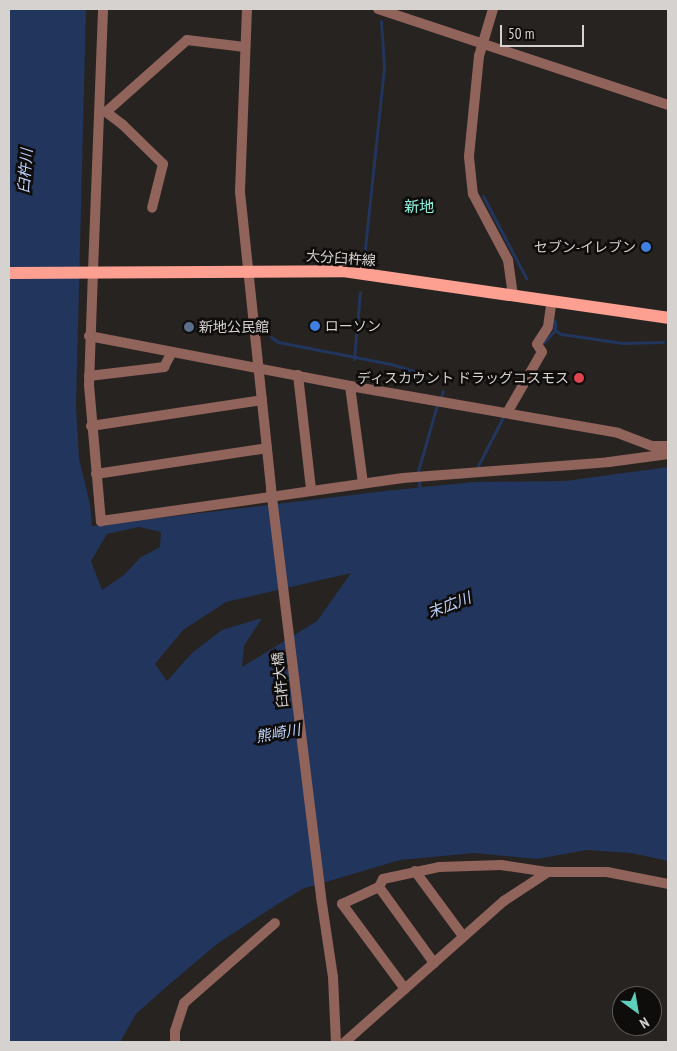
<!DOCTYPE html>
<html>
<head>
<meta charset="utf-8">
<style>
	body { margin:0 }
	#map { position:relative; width:677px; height:1051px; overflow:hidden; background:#272320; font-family:"PT Sans Narrow","Noto Sans JP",sans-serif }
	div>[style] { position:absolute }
	.water>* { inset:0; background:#22355c }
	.stream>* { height:3px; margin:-1.5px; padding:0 1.5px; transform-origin:1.5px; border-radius:1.5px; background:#22355c }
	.minor>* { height:10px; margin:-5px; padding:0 5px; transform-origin:5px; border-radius:5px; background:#90635b }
	.tertiary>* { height:10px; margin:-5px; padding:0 5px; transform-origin:5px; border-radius:5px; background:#90635b }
	.primary>* { height:12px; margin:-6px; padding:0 6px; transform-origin:6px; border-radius:6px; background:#fda091 }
	.tertiary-bridge>* { height:10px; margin:-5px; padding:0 5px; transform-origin:5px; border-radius:5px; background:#90635b }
	.dots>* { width:14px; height:14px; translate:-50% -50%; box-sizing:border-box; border:2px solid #0f0d0c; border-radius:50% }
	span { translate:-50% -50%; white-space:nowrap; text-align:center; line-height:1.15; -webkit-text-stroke:5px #0f0d0c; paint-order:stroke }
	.poi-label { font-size:14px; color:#d5d2d0 }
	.right { translate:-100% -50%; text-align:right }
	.left { translate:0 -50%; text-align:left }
	.street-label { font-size:14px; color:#d5d2d0 }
	.water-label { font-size:15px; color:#bdd2fb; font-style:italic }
	.neighbourhood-label { font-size:15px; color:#8df3df }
	.frame { position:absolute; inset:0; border:10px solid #d5d2d0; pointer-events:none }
	.north { position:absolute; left:612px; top:986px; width:50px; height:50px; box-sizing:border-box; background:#0f0d0c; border:1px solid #5e5c5a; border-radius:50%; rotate:148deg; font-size:14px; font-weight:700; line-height:20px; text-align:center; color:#d5d2d0 }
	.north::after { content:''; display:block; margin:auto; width:18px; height:22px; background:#5cceba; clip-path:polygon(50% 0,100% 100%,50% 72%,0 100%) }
	.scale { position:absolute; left:500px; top:25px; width:84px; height:22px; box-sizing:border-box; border:2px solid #d5d2d0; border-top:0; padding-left:6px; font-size:15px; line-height:18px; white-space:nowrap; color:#d5d2d0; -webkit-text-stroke:4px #0f0d0c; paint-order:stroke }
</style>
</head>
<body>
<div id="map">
	<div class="water">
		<div style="clip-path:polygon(evenodd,9px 9px,86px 9px,76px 406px,79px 459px,90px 504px,92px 526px,385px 491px,474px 482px,565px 481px,668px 467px,668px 861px,631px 853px,586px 850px,537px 859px,474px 853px,400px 860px,302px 889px,267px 911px,217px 944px,165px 988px,136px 1014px,120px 1042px,9px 1042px,9px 9px,139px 527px,161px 532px,160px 547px,141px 557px,124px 575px,102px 590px,91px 561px,107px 534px,139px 527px,9px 9px,351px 573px,317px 621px,242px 667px,244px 646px,262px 618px,222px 630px,192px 653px,167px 681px,155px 664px,183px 630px,226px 602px,351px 573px)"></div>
	</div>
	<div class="stream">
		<div style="left:483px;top:196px;width:93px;rotate:62.3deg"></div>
		<div style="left:364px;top:258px;width:192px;rotate:-84deg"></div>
		<div style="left:384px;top:67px;width:46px;rotate:-93.7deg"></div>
		<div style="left:555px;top:330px;width:7px;rotate:34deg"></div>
		<div style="left:561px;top:334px;width:62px;rotate:8.4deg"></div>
		<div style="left:622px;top:343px;width:41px;rotate:-1.4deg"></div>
		<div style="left:271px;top:337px;width:9px;rotate:36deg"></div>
		<div style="left:278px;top:342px;width:115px;rotate:11deg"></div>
		<div style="left:391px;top:364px;width:31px;rotate:17deg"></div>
		<div style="left:544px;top:342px;width:16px;rotate:-47deg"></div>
		<div style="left:555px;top:330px;width:9px;rotate:-90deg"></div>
		<div style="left:354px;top:359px;width:67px;rotate:-84.9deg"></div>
		<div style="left:441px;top:397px;width:6px;rotate:-72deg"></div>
		<div style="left:478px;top:466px;width:55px;rotate:-63deg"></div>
		<div style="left:418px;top:471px;width:69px;rotate:-73.9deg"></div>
		<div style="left:419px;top:482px;width:9px;rotate:84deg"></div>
	</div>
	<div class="minor">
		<div style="left:493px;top:9px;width:49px;rotate:106.6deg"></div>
		<div style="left:479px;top:56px;width:101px;rotate:95.7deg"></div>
		<div style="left:469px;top:157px;width:37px;rotate:84deg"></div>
		<div style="left:473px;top:194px;width:75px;rotate:62.1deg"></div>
		<div style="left:508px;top:260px;width:34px;rotate:82deg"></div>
		<div style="left:100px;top:112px;width:6px"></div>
		<div style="left:106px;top:112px;width:21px;rotate:37deg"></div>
		<div style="left:123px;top:125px;width:56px;rotate:44.3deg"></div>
		<div style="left:163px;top:164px;width:45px;rotate:104deg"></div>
		<div style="left:106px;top:112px;width:108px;rotate:-41.6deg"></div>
		<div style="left:187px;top:40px;width:58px;rotate:6.9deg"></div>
		<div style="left:93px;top:271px;width:114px;rotate:92deg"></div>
		<div style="left:89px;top:385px;width:137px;rotate:85deg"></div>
		<div style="left:101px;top:521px;width:305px;rotate:-8.1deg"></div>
		<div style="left:403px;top:478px;width:207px;rotate:-4.4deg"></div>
		<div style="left:609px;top:462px;width:60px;rotate:-7.7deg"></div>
		<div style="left:89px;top:336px;width:266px;rotate:10.8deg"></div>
		<div style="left:350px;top:386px;width:272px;rotate:9.9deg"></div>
		<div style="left:618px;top:433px;width:36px;rotate:21deg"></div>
		<div style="left:652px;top:446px;width:16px"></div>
		<div style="left:298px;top:375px;width:115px;rotate:83.5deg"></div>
		<div style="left:89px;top:376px;width:76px;rotate:-6.8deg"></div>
		<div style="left:164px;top:367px;width:17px;rotate:-62deg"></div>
		<div style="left:350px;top:386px;width:98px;rotate:82.4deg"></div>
		<div style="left:507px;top:413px;width:70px;rotate:-60.2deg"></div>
		<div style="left:542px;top:352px;width:9px;rotate:-122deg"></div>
		<div style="left:537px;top:344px;width:20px;rotate:-57deg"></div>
		<div style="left:548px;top:327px;width:27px;rotate:-82deg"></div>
		<div style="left:91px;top:426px;width:173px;rotate:-8.6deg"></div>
		<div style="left:96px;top:474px;width:173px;rotate:-8.6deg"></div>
		<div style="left:415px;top:871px;width:81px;rotate:53.6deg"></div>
		<div style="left:379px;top:887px;width:94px;rotate:54.1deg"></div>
		<div style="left:405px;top:989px;width:106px;rotate:-126.5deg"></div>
		<div style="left:342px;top:904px;width:41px;rotate:-24.7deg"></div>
		<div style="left:379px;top:887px;width:9px;rotate:-63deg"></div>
		<div style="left:383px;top:879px;width:57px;rotate:-12.1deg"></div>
		<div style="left:439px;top:867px;width:62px;rotate:-1.8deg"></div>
		<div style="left:501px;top:865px;width:48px;rotate:8.5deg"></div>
		<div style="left:548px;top:872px;width:59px"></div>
		<div style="left:607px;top:872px;width:62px;rotate:11.1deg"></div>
		<div style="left:175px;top:1042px;width:11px;rotate:-90deg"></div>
		<div style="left:175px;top:1031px;width:29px;rotate:-72deg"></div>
		<div style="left:184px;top:1003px;width:121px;rotate:-41.3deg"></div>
		<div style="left:345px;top:1042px;width:213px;rotate:-41.6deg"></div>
		<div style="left:504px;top:901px;width:53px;rotate:-33.4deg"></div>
	</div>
	<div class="tertiary">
		<div style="left:247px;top:9px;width:183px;rotate:92.2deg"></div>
		<div style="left:240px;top:192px;width:299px;rotate:84deg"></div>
		<div style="left:378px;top:9px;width:305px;rotate:18.3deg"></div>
		<div style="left:93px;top:271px;width:262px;rotate:-87.8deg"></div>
		<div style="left:321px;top:897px;width:81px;rotate:81.5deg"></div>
		<div style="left:333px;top:977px;width:65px;rotate:87.4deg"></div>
	</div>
	<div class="primary">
		<div style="left:9px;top:273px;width:334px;rotate:-0.3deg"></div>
		<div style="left:343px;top:271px;width:328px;rotate:8.2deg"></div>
	</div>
	<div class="tertiary-bridge">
		<div style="left:271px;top:489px;width:411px;rotate:83deg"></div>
	</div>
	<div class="dots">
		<div style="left:646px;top:247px;background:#3f7fe0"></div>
		<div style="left:315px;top:326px;background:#3f7fe0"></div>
		<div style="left:189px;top:327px;background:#5c6f8a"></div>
		<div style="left:579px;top:378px;background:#e0444e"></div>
	</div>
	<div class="poi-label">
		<span class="right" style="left:636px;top:247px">セブン-イレブン</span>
		<span class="left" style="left:325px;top:326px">ローソン</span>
		<span class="left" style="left:199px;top:327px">新地公民館</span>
		<span class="right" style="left:569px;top:378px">ディスカウント ドラッグコスモス</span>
	</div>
	<div class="street-label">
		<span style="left:341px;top:258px;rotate:4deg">大分臼杵線</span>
		<span style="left:280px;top:680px;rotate:-96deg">臼杵大橋</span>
	</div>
	<div class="water-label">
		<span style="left:25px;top:171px;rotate:-86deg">臼杵川</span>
		<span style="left:449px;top:605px;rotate:-21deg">末広川</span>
		<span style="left:278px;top:733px;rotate:-10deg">熊崎川</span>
	</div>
	<div class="neighbourhood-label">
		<span style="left:419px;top:207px">新地</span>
	</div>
	<div class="frame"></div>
	<div class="north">N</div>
	<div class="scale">50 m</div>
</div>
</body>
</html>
